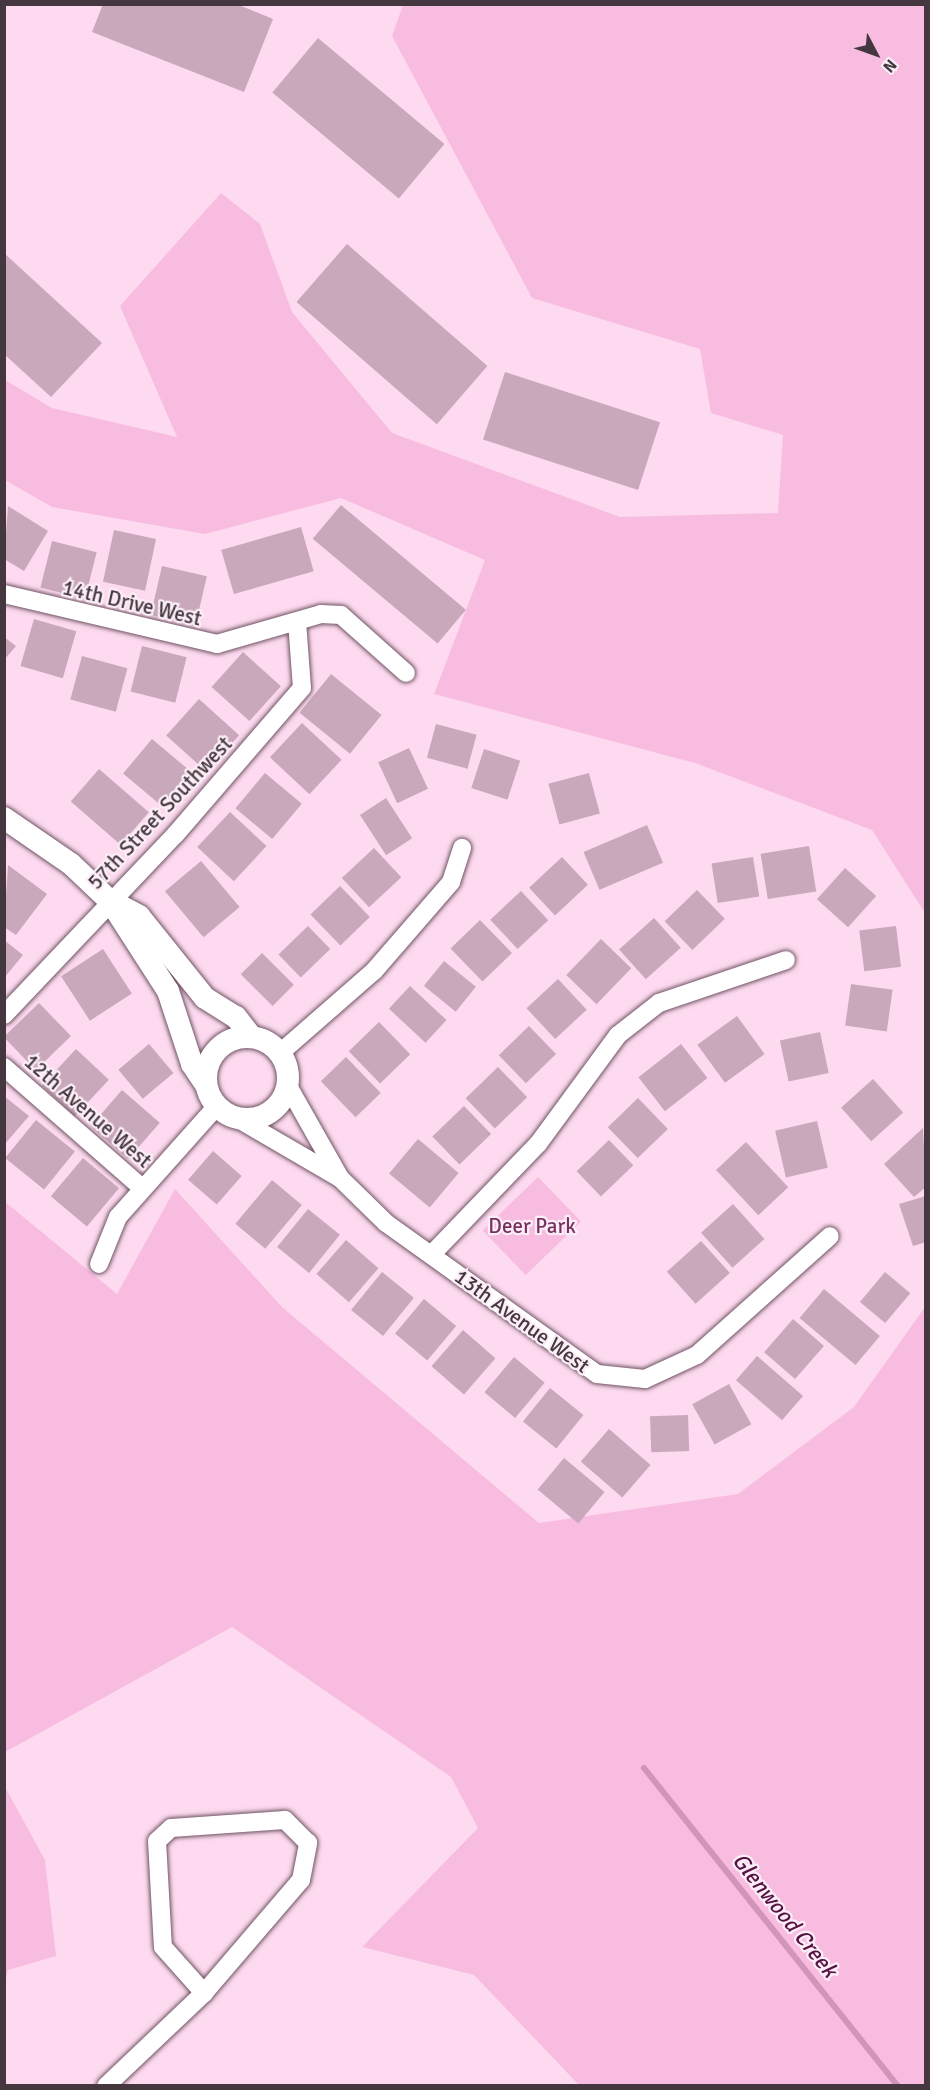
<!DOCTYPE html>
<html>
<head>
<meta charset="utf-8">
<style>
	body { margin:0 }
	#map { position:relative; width:930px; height:2090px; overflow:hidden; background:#fddaef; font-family:Signika,sans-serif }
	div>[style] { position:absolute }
	.green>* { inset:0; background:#f8bce0; transform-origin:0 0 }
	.stream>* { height:6px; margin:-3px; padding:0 3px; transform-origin:3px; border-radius:3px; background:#d095b9 }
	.building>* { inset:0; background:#c9a8bb; transform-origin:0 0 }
	.roads { filter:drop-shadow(0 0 2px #705465) drop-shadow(0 0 2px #705465) }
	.minor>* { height:18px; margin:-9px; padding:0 9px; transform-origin:9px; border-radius:9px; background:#fff }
	.tertiary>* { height:22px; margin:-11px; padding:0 11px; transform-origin:11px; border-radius:11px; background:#fff }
	.tertiary>.ring { margin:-11px; padding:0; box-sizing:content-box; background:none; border:22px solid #fff; border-radius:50% }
	span { translate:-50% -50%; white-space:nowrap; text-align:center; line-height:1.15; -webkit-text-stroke:4.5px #fceef7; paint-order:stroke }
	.street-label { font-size:21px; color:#45373f }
	.park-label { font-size:21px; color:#783261 }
	.water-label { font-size:22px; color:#561243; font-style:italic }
	.frame { position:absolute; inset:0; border:6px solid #45373f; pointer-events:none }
	.north { position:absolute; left:846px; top:24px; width:60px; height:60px; -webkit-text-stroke:4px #fceef7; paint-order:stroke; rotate:131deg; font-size:16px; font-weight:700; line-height:24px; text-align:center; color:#45373f }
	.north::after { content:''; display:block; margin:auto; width:21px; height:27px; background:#45373f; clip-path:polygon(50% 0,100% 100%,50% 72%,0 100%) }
</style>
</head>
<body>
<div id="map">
	<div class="green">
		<div style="clip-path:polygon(403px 5px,925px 5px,925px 913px,872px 830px,695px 763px,434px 694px,485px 560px,341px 498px,205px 534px,52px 507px,5px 480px,5px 380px,52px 408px,177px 437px,120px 306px,221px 193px,260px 224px,292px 312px,392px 433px,620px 517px,778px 513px,783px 435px,711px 413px,700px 349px,532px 298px,392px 36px)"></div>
		<div style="left:538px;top:1177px;width:62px;height:77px;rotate:46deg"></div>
		<div style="clip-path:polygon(175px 1189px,282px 1307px,539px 1523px,738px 1494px,854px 1407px,925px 1307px,925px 2085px,579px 2085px,474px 1975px,362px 1947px,478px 1828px,451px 1777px,232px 1627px,5px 1752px,4px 1201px,117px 1294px)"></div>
		<div style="clip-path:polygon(5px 1787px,45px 1860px,56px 1956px,8px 1970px,5px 1983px)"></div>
	</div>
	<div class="stream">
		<div style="left:644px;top:1768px;width:407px;rotate:51.4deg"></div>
	</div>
	<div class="building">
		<div style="clip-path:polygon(103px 4px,236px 4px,273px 19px,244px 92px,92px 32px)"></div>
		<div style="left:318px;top:38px;width:165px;height:71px;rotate:40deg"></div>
		<div style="left:347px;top:244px;width:186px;height:77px;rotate:41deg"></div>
		<div style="clip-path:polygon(4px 253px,102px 343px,51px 397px,4px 354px)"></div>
		<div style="left:505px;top:372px;width:163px;height:71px;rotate:18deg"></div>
		<div style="left:341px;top:505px;width:163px;height:44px;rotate:40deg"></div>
		<div style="clip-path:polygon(8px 506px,48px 531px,24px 571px,4px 559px)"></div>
		<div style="left:301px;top:527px;width:46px;height:83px;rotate:74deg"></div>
		<div style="left:114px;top:530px;width:43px;height:53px;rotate:12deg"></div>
		<div style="left:52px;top:541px;width:46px;height:48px;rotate:14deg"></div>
		<div style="left:162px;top:566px;width:46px;height:50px;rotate:13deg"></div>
		<div style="left:34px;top:619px;width:44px;height:49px;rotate:16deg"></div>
		<div style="clip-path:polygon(4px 637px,16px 646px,4px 660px)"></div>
		<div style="left:142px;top:646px;width:46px;height:47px;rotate:14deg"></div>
		<div style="left:243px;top:652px;width:51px;height:47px;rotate:42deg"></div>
		<div style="left:82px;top:656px;width:47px;height:45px;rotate:15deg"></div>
		<div style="left:331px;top:674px;width:65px;height:50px;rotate:39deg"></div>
		<div style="left:199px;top:699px;width:54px;height:49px;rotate:42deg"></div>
		<div style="left:302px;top:723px;width:54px;height:47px;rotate:43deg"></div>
		<div style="left:436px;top:724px;width:42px;height:35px;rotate:15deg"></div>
		<div style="left:152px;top:739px;width:51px;height:45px;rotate:40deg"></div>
		<div style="left:409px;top:748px;width:45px;height:34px;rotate:65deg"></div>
		<div style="left:484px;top:749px;width:38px;height:41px;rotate:18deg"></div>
		<div style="left:99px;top:769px;width:66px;height:43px;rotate:41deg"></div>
		<div style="left:265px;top:773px;width:48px;height:46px;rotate:40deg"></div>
		<div style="left:589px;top:773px;width:42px;height:42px;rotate:75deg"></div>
		<div style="left:386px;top:798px;width:48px;height:31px;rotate:57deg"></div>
		<div style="left:230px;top:812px;width:50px;height:48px;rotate:43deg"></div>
		<div style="left:647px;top:825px;width:41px;height:69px;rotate:67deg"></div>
		<div style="left:809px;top:846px;width:46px;height:49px;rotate:81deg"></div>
		<div style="left:374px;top:848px;width:40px;height:44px;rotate:47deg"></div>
		<div style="left:562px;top:857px;width:38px;height:45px;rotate:47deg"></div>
		<div style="left:753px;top:857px;width:40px;height:42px;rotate:81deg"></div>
		<div style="left:201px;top:861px;width:60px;height:47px;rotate:50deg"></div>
		<div style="clip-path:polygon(8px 865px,47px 894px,16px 935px,4px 927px)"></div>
		<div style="left:845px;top:868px;width:42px;height:42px;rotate:42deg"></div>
		<div style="left:340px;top:886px;width:43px;height:41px;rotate:46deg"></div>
		<div style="left:697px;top:890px;width:40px;height:45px;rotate:46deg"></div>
		<div style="left:521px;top:891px;width:40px;height:42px;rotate:47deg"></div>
		<div style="left:654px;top:918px;width:40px;height:47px;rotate:48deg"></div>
		<div style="left:480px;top:920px;width:46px;height:41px;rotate:46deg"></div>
		<div style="left:308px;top:926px;width:32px;height:41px;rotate:46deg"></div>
		<div style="left:896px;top:926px;width:41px;height:37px;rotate:83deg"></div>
		<div style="left:601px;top:939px;width:42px;height:50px;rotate:44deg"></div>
		<div style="clip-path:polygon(4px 940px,23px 955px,4px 978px)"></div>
		<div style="left:103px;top:949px;width:53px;height:50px;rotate:57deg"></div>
		<div style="left:262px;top:953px;width:45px;height:30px;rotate:45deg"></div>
		<div style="left:444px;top:961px;width:41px;height:32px;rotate:39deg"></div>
		<div style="left:558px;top:979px;width:42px;height:43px;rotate:47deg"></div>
		<div style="left:851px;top:984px;width:42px;height:42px;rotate:8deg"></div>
		<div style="left:410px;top:986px;width:50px;height:31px;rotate:43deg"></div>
		<div style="left:39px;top:1003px;width:46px;height:49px;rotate:46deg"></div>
		<div style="left:737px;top:1016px;width:47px;height:49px;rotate:54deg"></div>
		<div style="left:379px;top:1022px;width:45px;height:42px;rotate:46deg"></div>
		<div style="left:529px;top:1026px;width:39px;height:42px;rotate:46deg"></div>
		<div style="left:820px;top:1032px;width:42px;height:41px;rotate:78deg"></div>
		<div style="left:149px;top:1044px;width:38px;height:40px;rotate:50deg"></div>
		<div style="left:681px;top:1044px;width:43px;height:54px;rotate:52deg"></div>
		<div style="left:76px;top:1049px;width:45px;height:50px;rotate:43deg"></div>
		<div style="left:346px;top:1057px;width:50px;height:35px;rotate:46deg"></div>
		<div style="left:498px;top:1067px;width:42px;height:45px;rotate:46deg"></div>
		<div style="left:873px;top:1079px;width:45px;height:43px;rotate:48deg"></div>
		<div style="left:122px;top:1090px;width:50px;height:48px;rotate:41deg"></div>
		<div style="clip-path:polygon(4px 1096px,29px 1116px,4px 1145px)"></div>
		<div style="left:638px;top:1098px;width:43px;height:42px;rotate:46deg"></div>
		<div style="left:464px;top:1106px;width:39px;height:44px;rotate:46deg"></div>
		<div style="left:36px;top:1120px;width:50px;height:49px;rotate:39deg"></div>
		<div style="left:817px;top:1121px;width:48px;height:43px;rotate:77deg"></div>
		<div style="clip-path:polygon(923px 1128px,926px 1187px,914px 1197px,884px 1164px)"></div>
		<div style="left:418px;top:1139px;width:53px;height:45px;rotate:40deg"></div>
		<div style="left:609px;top:1140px;width:35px;height:45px;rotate:46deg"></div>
		<div style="left:746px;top:1142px;width:62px;height:41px;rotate:47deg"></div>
		<div style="left:213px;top:1151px;width:38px;height:38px;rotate:41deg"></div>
		<div style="left:83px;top:1158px;width:47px;height:50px;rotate:40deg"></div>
		<div style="left:272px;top:1180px;width:39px;height:57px;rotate:40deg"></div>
		<div style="clip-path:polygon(926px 1196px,926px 1242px,913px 1246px,899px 1204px)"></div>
		<div style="left:733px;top:1204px;width:47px;height:43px;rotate:48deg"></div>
		<div style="left:308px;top:1209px;width:41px;height:49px;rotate:39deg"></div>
		<div style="left:346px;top:1240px;width:43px;height:45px;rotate:41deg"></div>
		<div style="left:701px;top:1241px;width:43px;height:46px;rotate:48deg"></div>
		<div style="left:382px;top:1272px;width:41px;height:49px;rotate:39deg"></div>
		<div style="left:885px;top:1272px;width:33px;height:39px;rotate:40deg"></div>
		<div style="left:824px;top:1289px;width:73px;height:38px;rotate:40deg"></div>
		<div style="left:424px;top:1299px;width:42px;height:45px;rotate:40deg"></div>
		<div style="left:793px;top:1319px;width:41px;height:44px;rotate:41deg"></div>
		<div style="left:463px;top:1330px;width:43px;height:48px;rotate:41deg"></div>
		<div style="left:757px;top:1356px;width:61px;height:32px;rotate:41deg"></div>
		<div style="left:514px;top:1357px;width:40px;height:46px;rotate:40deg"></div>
		<div style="left:729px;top:1384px;width:46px;height:42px;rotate:61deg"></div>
		<div style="left:550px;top:1388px;width:43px;height:43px;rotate:39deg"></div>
		<div style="left:688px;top:1415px;width:36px;height:38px;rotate:88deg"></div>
		<div style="left:609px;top:1429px;width:55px;height:43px;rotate:41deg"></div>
		<div style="left:564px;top:1458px;width:53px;height:41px;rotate:40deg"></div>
	</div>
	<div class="roads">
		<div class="minor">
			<div style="left:4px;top:594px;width:219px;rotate:13.2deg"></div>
			<div style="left:217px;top:644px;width:108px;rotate:-16.1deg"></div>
			<div style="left:321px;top:614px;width:20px;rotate:3deg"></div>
			<div style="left:341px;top:615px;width:87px;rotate:41.7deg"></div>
			<div style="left:4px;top:1015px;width:248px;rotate:-46.5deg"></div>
			<div style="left:175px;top:835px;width:194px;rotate:-49.2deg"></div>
			<div style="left:302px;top:688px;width:66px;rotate:-94.3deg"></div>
			<div style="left:280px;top:1053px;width:125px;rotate:-41.1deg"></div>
			<div style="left:374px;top:971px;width:118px;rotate:-49.1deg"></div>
			<div style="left:451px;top:882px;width:36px;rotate:-72deg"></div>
			<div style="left:4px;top:1067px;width:184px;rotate:41.2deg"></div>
			<div style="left:288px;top:1086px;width:106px;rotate:60.5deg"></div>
			<div style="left:340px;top:1178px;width:64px;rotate:44.4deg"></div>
			<div style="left:386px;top:1223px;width:259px;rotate:35.6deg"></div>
			<div style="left:597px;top:1374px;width:48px;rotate:5.9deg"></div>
			<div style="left:645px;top:1379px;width:57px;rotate:-24.8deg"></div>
			<div style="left:697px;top:1355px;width:178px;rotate:-41.8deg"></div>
			<div style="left:235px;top:1117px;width:121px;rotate:30.2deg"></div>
			<div style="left:432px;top:1254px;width:153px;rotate:-46.1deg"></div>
			<div style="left:538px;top:1144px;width:135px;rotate:-53.7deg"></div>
			<div style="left:618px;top:1035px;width:52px;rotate:-38deg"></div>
			<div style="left:659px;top:1003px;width:134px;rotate:-18.7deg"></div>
			<div style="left:99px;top:1264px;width:51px;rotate:-68deg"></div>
			<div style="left:118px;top:1217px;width:149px;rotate:-48.3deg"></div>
			<div style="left:106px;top:2086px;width:135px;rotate:-43.5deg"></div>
			<div style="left:204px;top:1993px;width:149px;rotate:-49.4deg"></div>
			<div style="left:301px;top:1880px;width:38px;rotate:-79deg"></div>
			<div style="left:308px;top:1843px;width:33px;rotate:-135deg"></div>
			<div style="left:285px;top:1820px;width:114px;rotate:176deg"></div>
			<div style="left:171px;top:1828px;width:19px;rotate:137deg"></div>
			<div style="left:157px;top:1841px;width:106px;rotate:86.8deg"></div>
			<div style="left:163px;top:1947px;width:62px;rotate:48.3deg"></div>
		</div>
		<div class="tertiary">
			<div style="left:4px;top:818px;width:81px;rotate:34.5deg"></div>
			<div style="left:71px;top:864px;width:54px;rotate:43.5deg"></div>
			<div style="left:110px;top:901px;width:107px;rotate:57.2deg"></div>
			<div style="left:168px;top:991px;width:77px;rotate:71.8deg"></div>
			<div style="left:192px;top:1064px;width:25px;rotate:56deg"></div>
			<div style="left:111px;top:901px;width:32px;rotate:28deg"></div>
			<div style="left:139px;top:916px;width:105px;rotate:51.2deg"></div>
			<div style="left:205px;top:998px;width:36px;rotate:32deg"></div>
			<div style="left:236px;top:1017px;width:24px;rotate:52deg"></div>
			<div class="ring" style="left:206px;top:1037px;width:60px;height:60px"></div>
		</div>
	</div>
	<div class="street-label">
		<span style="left:132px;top:603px;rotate:13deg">14th Drive West</span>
		<span style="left:160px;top:813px;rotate:-47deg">57th Street Southwest</span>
		<span style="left:88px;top:1111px;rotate:41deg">12th Avenue West</span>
		<span style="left:522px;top:1321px;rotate:36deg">13th Avenue West</span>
	</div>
	<div class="park-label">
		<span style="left:532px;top:1226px">Deer Park</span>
	</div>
	<div class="water-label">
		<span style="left:785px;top:1915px;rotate:51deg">Glenwood Creek</span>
	</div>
	<div class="frame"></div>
	<div class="north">N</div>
</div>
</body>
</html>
